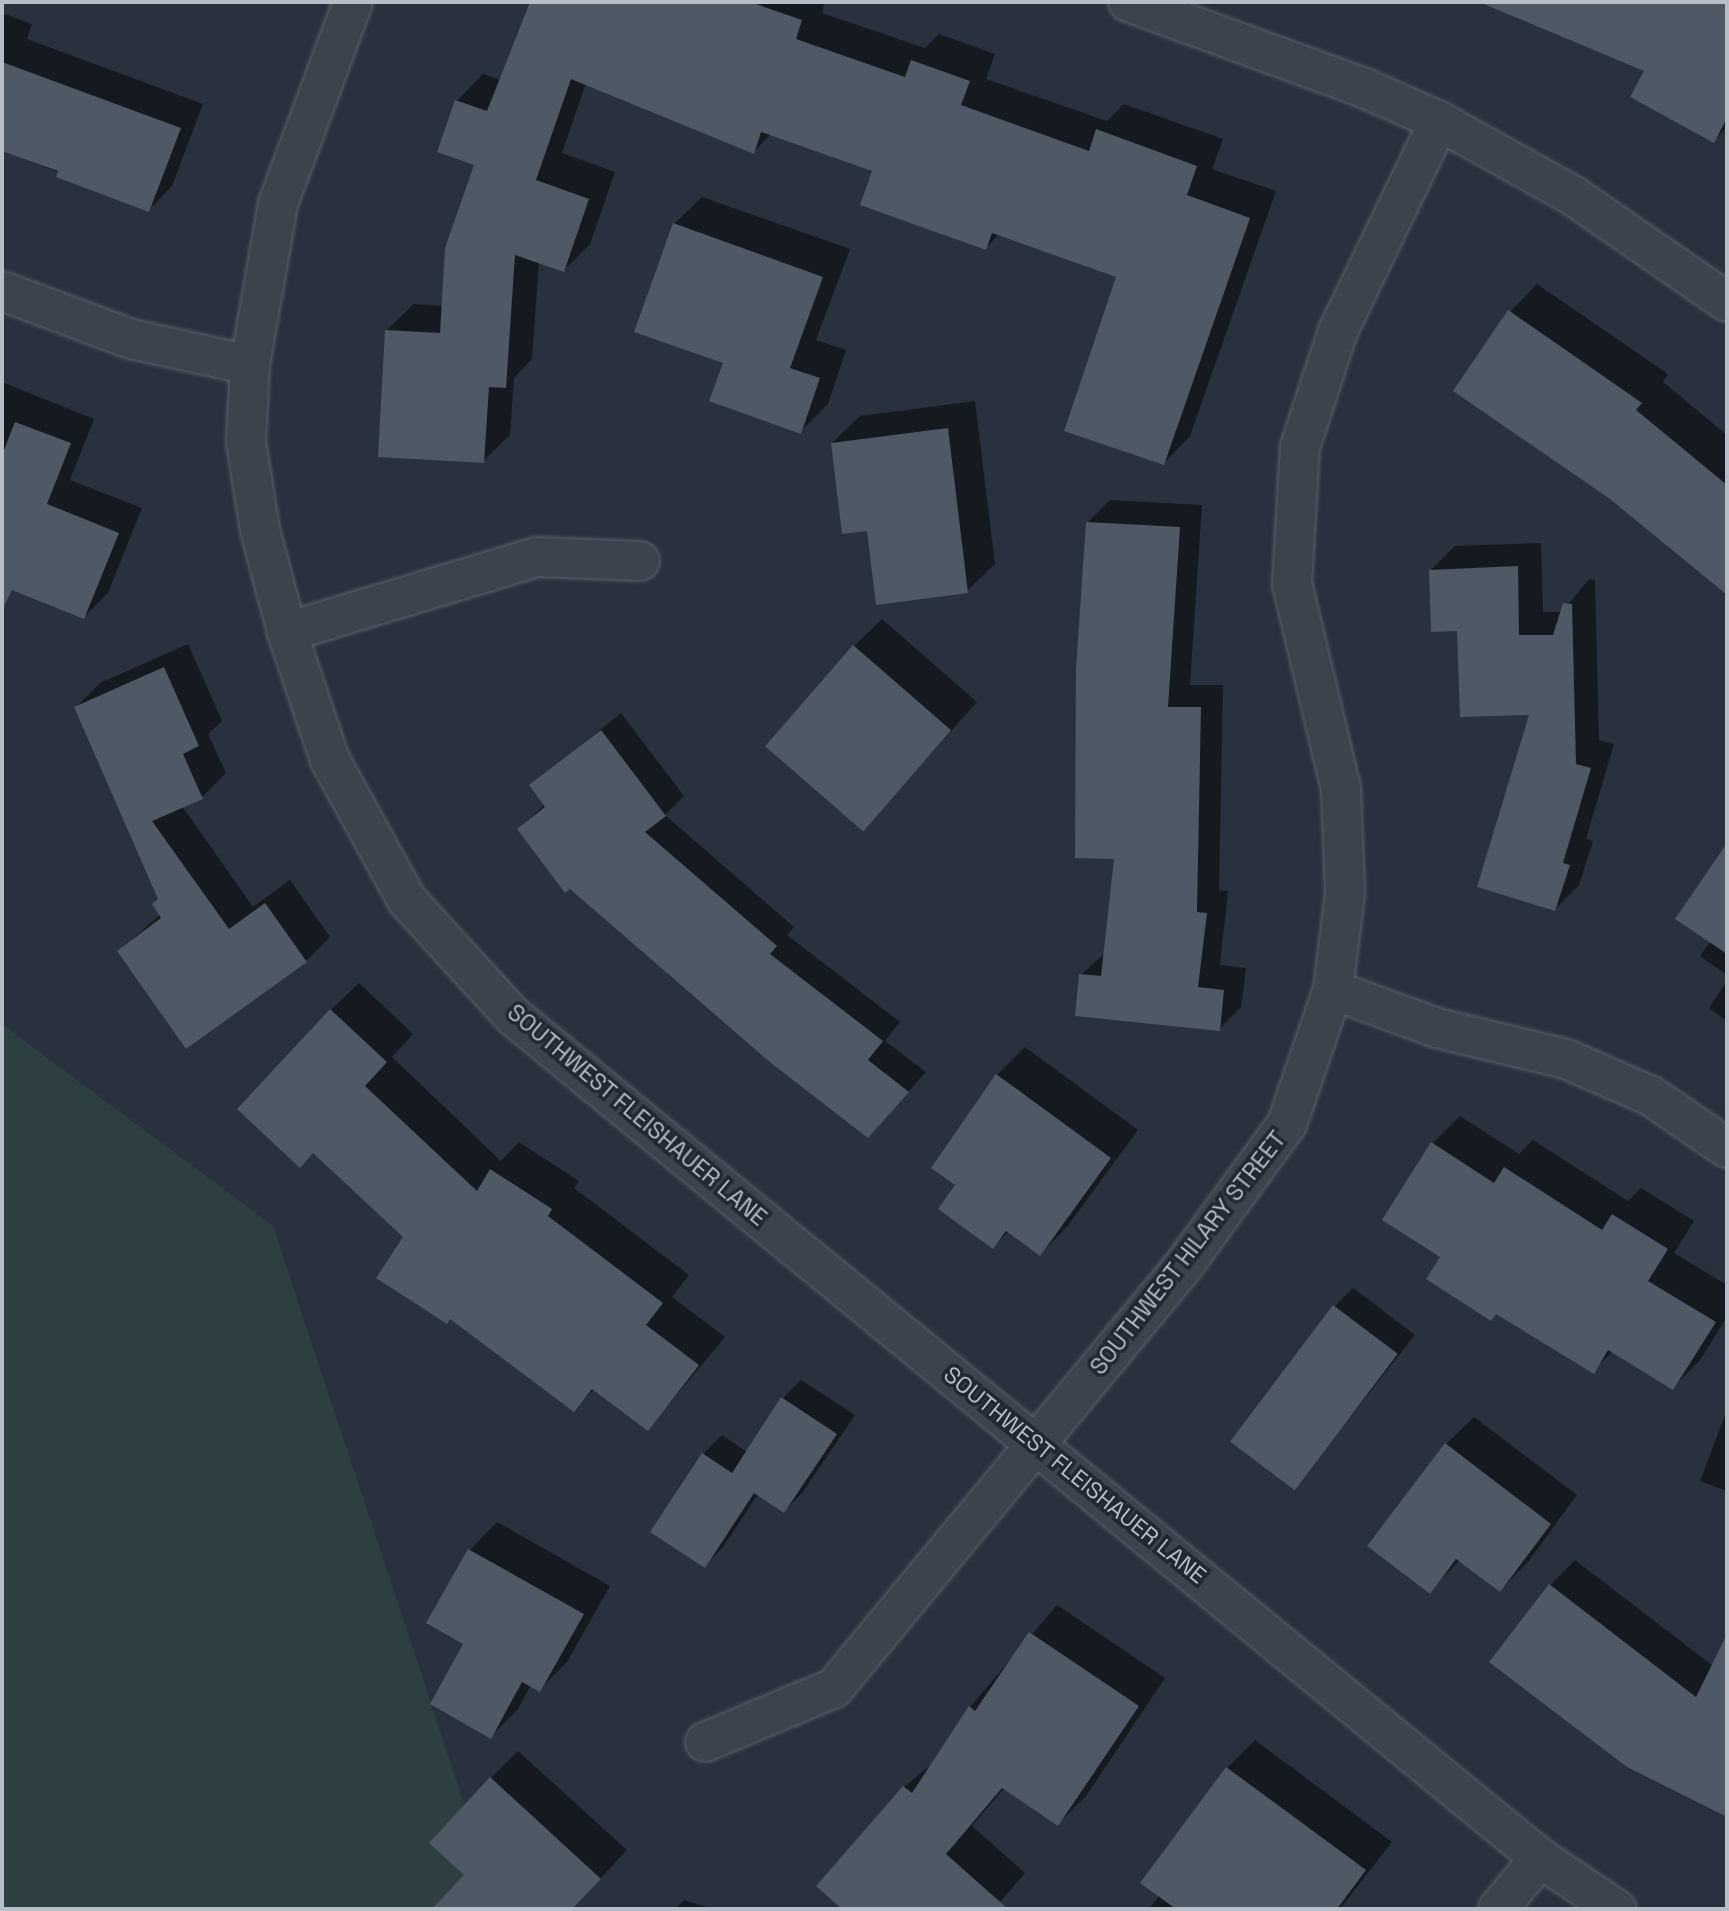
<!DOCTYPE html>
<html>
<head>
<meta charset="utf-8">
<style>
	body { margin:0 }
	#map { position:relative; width:1729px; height:1911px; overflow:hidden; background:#28313d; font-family:"Space Grotesk",sans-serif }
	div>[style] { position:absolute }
	.green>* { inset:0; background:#2d3f40 }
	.shadow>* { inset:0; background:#0007 }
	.building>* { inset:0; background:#4f5865; transform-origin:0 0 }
	.roads { filter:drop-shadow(0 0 2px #5a616b) drop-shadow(0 0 2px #5a616b) }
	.minor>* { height:38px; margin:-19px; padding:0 19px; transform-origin:19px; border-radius:19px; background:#3c434d }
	span { translate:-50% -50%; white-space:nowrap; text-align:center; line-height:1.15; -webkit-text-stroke:7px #212832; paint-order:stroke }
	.street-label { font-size:23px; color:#b8bec8 }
	.frame { position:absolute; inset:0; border:4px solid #b8bec8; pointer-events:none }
</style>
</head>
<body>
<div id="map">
	<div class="green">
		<div style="clip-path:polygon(2px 1024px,273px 1226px,499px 1909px,2px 1909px)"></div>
	</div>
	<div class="shadow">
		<div style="clip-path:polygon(532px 2px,825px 2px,822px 13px,925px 48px,939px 34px,995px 54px,986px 79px,1107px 121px,1124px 104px,1223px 139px,1212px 169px,1276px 191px,1190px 436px,1164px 463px,1118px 276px,999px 234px,986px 248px,874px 170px,771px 134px,753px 152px,586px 83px,562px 153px,615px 172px,590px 244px,564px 270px,539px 262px,532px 359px,514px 378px,510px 435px,483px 461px,387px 330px,414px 304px,443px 306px,476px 164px,457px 101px,483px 74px,501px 80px)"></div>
		<div style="clip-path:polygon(1480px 2px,1611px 2px,1606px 15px,1578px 42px)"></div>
		<div style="clip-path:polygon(1684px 2px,1727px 2px,1727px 127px,1713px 141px,1632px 97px)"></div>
		<div style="clip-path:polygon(2px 13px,32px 24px,27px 39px,203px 104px,172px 186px,149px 210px,2px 149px)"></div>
		<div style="clip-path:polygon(702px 197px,850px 249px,816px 340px,846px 350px,828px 404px,800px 432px,674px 224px)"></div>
		<div style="clip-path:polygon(1537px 284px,1668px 374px,1663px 382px,1727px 435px,1727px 593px,1611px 497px,1510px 312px)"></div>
		<div style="clip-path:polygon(2px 382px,94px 419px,70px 480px,142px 508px,108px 593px,84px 617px,2px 584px)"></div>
		<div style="clip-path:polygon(975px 401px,995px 564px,967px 591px,868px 529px,832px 443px,860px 416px)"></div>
		<div style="clip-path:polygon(1110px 500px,1202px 505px,1190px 685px,1223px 685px,1219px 890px,1228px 891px,1220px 965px,1246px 968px,1241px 1007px,1219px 1029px,1081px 975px,1105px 953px,1116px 857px,1087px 523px)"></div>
		<div style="clip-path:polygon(1541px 543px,1543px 612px,1562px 612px,1589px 579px,1595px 580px,1599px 740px,1614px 744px,1586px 839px,1593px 841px,1579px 885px,1555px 909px,1532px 713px,1459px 629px,1431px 570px,1455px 546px)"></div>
		<div style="clip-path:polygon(882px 619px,977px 702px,862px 830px,854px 646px)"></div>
		<div style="clip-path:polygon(188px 644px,222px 721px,208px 734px,226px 773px,202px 797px,182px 806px,253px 907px,290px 880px,330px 937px,306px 961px,119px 951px,161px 914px,160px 898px,76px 707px,100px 683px)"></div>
		<div style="clip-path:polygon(621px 713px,684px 796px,665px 815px,794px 927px,787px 935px,900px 1022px,885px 1041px,926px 1072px,868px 1136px,519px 829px,545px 804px,531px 785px)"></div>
		<div style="clip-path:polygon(1727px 847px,1727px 975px,1700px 956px,1711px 941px)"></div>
		<div style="clip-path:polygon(1727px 981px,1727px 1021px,1709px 1008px)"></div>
		<div style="clip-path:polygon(359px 983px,413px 1034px,392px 1057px,501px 1161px,519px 1142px,579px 1181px,574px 1188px,689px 1275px,672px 1297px,725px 1337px,648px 1429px,595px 1388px,574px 1410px,405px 1237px,331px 1010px)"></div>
		<div style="clip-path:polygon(1025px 1047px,1138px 1130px,1067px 1227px,1040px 1254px,1009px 1231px,993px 1247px,957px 1185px,933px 1168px,997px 1075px)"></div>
		<div style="clip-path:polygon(1460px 1116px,1519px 1154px,1533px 1140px,1628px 1201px,1641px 1188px,1694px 1221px,1674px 1253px,1727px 1285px,1727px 1317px,1700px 1360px,1673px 1388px,1613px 1351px,1593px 1371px,1443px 1256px,1433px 1143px)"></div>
		<div style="clip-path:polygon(1353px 1288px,1415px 1335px,1294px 1488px,1334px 1307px)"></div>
		<div style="clip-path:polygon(801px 1380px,855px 1415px,803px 1492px,784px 1511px,758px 1494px,723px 1547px,705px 1566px,703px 1454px,722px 1435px,747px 1452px,782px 1399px)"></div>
		<div style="clip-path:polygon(1727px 1410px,1727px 1491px,1700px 1481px)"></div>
		<div style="clip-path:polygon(1474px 1417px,1577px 1495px,1528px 1562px,1500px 1590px,1460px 1560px,1430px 1591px,1446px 1444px)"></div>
		<div style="clip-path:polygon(497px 1522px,610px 1586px,567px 1662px,539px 1690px,531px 1685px,518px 1709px,490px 1737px,466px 1644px,429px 1623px,470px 1550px)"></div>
		<div style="clip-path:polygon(1575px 1560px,1713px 1666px,1727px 1651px,1727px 1804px,1719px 1812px,1550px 1585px)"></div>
		<div style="clip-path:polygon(1057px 1605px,1165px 1678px,1086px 1796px,1058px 1824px,1005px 1787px,972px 1826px,1025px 1873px,994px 1909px,844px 1909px,818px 1886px,904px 1787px,934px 1762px,970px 1707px)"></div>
		<div style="clip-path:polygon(1255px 1740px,1392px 1842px,1340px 1909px,1149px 1909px,1160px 1895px,1142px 1883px,1227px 1768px)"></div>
		<div style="clip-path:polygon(518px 1751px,627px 1850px,572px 1909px,473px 1909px,453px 1890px,466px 1875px,491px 1778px)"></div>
		<div style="clip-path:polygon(684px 1900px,713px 1909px,675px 1909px)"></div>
	</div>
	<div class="building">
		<div style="clip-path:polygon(530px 2px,750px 2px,802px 20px,796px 39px,905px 77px,911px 60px,970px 81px,961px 105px,1089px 151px,1096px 129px,1197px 166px,1187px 195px,1250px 218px,1164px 465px,1064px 431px,1116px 277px,992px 233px,986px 250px,860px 205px,872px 171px,761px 132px,754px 154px,571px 79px,536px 180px,589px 199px,564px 272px,515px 255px,506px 388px,489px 387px,484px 463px,378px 457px,385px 330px,440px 333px,445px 248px,474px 165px,437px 152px,455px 100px,487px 111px)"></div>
		<div style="clip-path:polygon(1479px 2px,1727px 2px,1727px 118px,1714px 143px,1630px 97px,1644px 71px)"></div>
		<div style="clip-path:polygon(2px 62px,181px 128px,149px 212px,56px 177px,58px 171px,2px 151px)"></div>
		<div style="clip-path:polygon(673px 223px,823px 277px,790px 368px,820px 378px,801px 434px,709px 401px,723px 363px,634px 332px)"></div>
		<div style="clip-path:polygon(1508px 310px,1642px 403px,1636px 410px,1727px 485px,1727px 595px,1610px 499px,1453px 391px)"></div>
		<div style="clip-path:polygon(15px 422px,71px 443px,47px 504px,119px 533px,84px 619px,12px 590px,2px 610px,2px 455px)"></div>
		<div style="clip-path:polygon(948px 428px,968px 593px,876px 605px,867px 531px,842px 534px,831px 443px)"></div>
		<div style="clip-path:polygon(1086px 522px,1180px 527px,1168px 707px,1201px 707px,1197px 912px,1207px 913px,1198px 987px,1224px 990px,1220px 1031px,1075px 1016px,1079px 974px,1101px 976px,1114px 859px,1075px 858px,1076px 668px)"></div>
		<div style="clip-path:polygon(1518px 566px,1519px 635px,1553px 635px,1563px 603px,1572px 604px,1576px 764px,1591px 768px,1563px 863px,1570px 865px,1555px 911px,1477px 887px,1529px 715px,1460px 717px,1457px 631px,1431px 632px,1429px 570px)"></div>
		<div style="left:853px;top:645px;width:130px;height:134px;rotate:41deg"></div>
		<div style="clip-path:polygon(164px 667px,199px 746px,183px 754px,203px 799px,152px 821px,229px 929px,265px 903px,307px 962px,186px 1049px,117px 951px,161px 918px,152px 904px,158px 899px,74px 707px)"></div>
		<div style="clip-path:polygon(601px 730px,666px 816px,645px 832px,777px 946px,770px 954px,883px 1041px,868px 1060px,909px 1092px,868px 1138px,771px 1063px,570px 889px,565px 893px,517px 829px,545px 807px,529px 785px)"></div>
		<div style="clip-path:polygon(1727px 843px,1727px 954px,1675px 919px)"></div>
		<div style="clip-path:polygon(330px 1009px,387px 1062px,365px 1086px,477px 1191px,490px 1169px,552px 1209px,548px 1216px,663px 1303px,646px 1325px,699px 1365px,648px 1431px,592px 1389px,574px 1412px,450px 1319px,447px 1324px,376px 1278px,403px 1237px,313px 1153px,300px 1168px,237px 1109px)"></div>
		<div style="clip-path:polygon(996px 1074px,1111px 1158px,1040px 1256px,1006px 1231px,993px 1249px,938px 1209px,955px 1185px,931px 1168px)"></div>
		<div style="clip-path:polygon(1431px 1142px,1494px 1183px,1504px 1167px,1602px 1230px,1612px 1214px,1668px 1249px,1648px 1281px,1716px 1322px,1673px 1390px,1608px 1350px,1594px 1374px,1496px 1314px,1491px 1321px,1426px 1279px,1440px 1257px,1382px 1220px)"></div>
		<div style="left:1333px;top:1305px;width:81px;height:171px;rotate:37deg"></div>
		<div style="clip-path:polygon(781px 1397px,837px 1434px,784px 1513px,754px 1493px,705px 1568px,650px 1532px,702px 1453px,732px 1473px)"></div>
		<div style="clip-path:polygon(1445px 1443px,1551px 1524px,1500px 1592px,1456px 1559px,1430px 1594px,1367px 1546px)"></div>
		<div style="clip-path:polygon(468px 1549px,584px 1614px,540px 1692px,522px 1682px,491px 1739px,430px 1704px,463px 1644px,426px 1623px)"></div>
		<div style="clip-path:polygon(1549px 1584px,1696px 1697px,1727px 1634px,1727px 1817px,1627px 1767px,1489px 1662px)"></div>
		<div style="clip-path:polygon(1029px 1632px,1139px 1706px,1058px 1826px,1002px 1788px,946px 1854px,1008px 1909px,842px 1909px,816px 1886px,903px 1786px,912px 1793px,969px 1706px,975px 1711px)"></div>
		<div style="clip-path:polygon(1226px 1767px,1366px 1870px,1337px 1909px,1176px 1909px,1140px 1883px)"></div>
		<div style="clip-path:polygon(490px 1777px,601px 1879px,572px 1909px,432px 1909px,464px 1875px,429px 1843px)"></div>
	</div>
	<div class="roads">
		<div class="minor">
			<div style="left:353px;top:2px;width:215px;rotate:110.4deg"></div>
			<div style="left:278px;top:204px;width:163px;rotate:99.9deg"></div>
			<div style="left:250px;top:365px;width:77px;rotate:93deg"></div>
			<div style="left:246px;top:442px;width:89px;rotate:81deg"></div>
			<div style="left:260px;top:530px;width:106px;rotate:75.2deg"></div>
			<div style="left:287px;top:632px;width:135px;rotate:71.4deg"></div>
			<div style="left:330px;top:760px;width:160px;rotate:61.2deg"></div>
			<div style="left:407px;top:900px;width:157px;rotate:47.6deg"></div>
			<div style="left:513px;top:1016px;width:1328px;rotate:39.35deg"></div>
			<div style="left:1540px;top:1858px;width:92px;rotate:33.9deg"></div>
			<div style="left:1128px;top:2px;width:251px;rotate:20deg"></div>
			<div style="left:1364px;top:88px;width:82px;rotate:23.7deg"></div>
			<div style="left:1439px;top:121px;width:152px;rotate:29.1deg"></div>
			<div style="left:1572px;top:195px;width:188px;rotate:34.6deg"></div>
			<div style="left:2px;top:291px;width:138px;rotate:20.4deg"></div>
			<div style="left:131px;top:339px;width:122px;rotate:12.3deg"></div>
			<div style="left:287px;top:632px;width:261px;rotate:-16.7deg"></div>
			<div style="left:537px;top:557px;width:103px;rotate:2.2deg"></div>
			<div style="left:1333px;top:990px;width:111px;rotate:20.1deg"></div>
			<div style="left:1437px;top:1028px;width:133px;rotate:13.5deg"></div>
			<div style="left:1566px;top:1059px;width:93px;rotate:23.5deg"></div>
			<div style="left:1651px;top:1096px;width:92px;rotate:34.4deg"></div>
			<div style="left:705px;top:1742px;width:140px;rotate:-22.7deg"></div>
			<div style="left:834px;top:1688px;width:549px;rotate:-50.39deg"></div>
			<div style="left:1184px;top:1265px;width:175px;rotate:-53.9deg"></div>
			<div style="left:1287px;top:1124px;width:142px;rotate:-71.1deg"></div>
			<div style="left:1333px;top:990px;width:98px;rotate:-82.9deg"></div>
			<div style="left:1345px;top:893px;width:104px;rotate:-92.2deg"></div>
			<div style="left:1341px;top:789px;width:211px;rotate:-103.4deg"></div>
			<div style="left:1292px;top:584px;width:137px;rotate:-86.7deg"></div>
			<div style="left:1300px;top:447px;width:122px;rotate:-71.9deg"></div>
			<div style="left:1338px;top:331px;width:233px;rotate:-64.3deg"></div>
			<div style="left:1498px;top:1909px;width:66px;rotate:-50.5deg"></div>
		</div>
	</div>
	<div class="street-label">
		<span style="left:637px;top:1115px;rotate:40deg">SOUTHWEST FLEISHAUER LANE</span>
		<span style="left:1188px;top:1253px;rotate:-52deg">SOUTHWEST HILARY STREET</span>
		<span style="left:1075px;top:1475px;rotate:39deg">SOUTHWEST FLEISHAUER LANE</span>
	</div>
	<div class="frame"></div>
</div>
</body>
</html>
